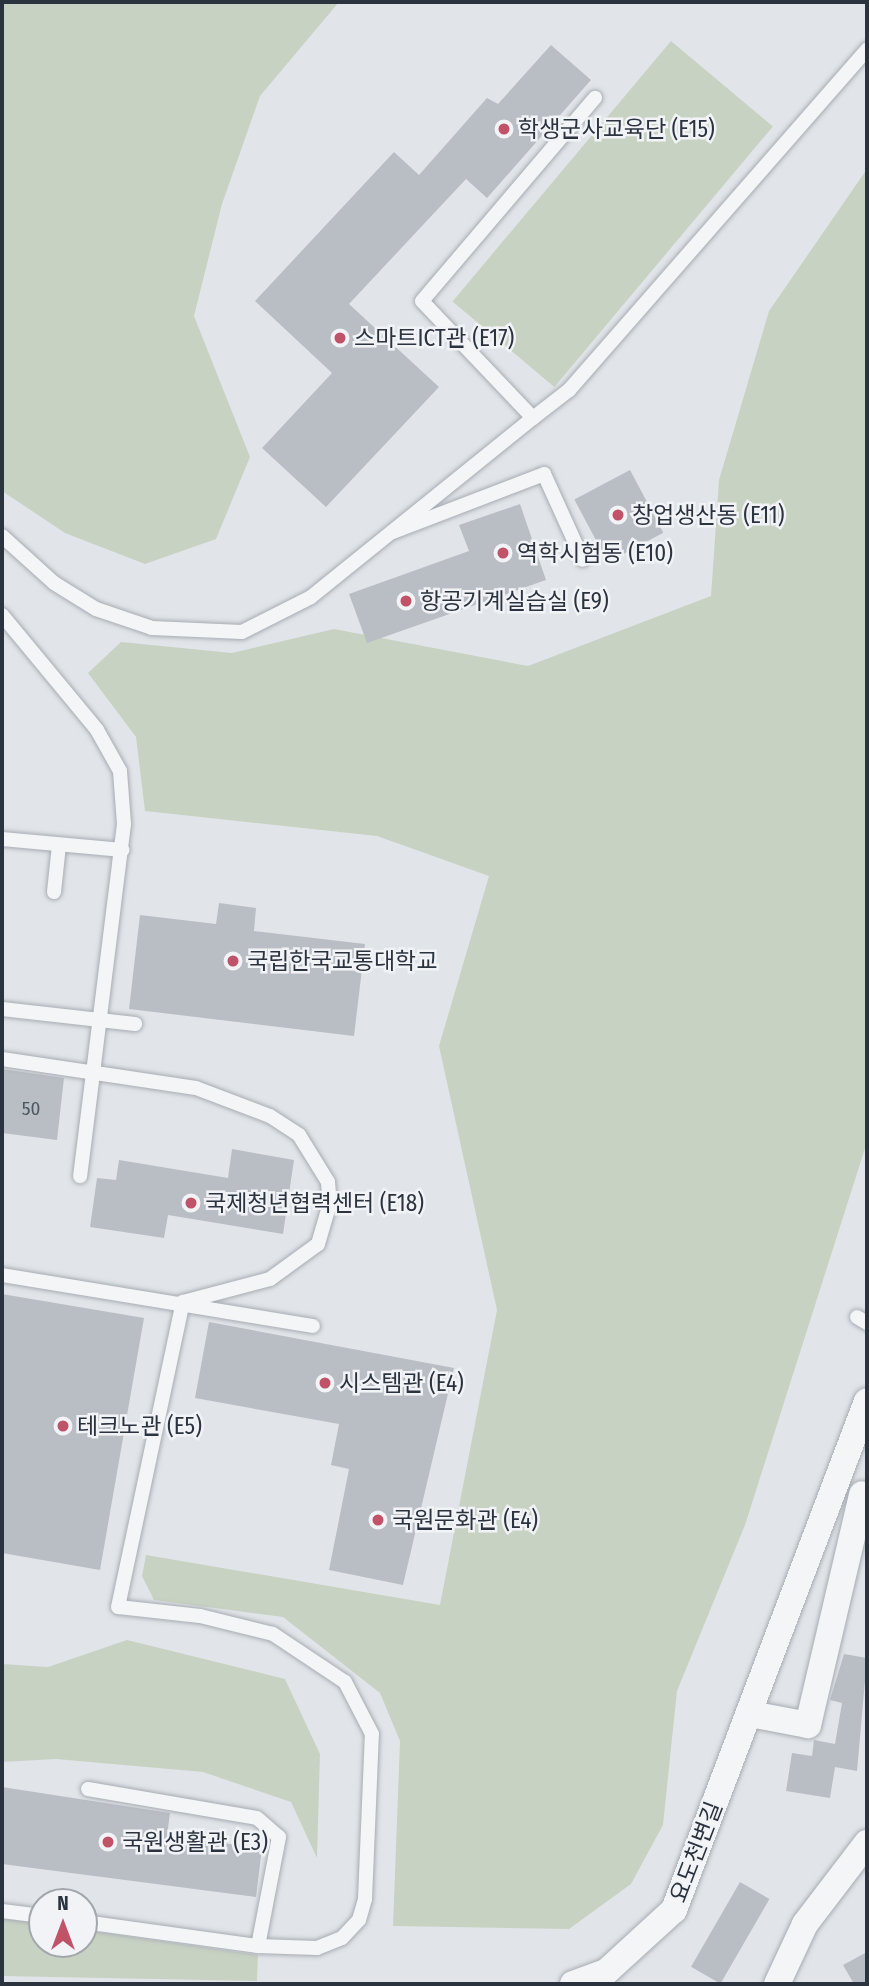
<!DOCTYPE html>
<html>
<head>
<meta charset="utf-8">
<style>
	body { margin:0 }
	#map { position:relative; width:869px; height:1986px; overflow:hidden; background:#e1e5e9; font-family:"Fira Sans Condensed","Noto Sans KR",sans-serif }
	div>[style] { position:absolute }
	.green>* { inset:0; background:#c8d2c3; transform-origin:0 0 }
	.building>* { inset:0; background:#b9bec5; transform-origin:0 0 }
	.roads { filter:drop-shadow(0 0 2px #a7acb3) drop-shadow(0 0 2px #a7acb3) }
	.lane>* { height:14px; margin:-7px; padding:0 7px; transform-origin:7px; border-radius:7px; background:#f4f5f7 }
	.street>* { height:26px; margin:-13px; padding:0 13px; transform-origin:13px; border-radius:13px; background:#f4f5f7 }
	.dots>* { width:19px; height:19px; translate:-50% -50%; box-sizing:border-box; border:4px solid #f1f3f6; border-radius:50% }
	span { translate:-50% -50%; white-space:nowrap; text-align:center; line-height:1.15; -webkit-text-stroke:5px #f1f3f6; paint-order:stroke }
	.number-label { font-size:19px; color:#4e5660 }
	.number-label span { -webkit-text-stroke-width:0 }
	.poi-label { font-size:23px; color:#2b333f }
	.left { translate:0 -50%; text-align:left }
	.street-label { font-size:23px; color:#2b333f }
	.frame { position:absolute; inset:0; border:4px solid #2b333f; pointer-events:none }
	.north { position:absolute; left:28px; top:1888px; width:70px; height:70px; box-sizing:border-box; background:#f1f3f6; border:2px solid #a2a6ad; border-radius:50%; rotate:0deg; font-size:19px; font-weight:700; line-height:28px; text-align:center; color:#2b333f }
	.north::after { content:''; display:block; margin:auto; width:24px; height:32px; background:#c15368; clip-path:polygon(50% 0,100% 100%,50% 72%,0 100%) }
</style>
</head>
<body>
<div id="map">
	<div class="green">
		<div style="clip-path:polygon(2px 2px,339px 2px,260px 96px,222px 204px,194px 316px,250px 457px,216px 539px,145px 564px,65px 533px,2px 491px)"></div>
		<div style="left:671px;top:41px;width:133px;height:340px;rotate:40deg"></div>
		<div style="clip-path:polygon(867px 169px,867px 1142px,745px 1525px,677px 1691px,663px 1825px,631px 1884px,569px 1929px,393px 1926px,400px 1741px,380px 1693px,283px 1617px,154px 1600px,142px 1576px,146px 1555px,440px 1605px,497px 1310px,439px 1046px,489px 876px,377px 836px,145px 811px,136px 737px,88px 673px,121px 642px,232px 653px,334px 629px,528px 666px,711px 596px,719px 480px,769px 311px)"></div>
		<div style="clip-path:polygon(127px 1640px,285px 1679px,320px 1754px,317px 1858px,291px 1802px,203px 1772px,56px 1759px,2px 1762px,2px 1664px,48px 1667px)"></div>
		<div style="clip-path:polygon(2px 1918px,42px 1924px,42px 1944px,84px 1944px,84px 1930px,258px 1955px,257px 1981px,2px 1976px)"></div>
	</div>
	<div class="building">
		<div style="clip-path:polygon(551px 45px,591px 80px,487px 198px,466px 179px,349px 304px,439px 387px,326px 507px,262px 448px,332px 373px,255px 301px,394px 152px,419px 175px,487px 98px,498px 104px)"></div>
		<div style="left:630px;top:470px;width:71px;height:63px;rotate:62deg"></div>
		<div style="clip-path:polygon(520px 504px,546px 580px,367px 643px,349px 594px,469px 551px,459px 525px)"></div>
		<div style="clip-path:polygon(219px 903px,256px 908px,254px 931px,365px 944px,354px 1036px,129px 1009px,140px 915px,216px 924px)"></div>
		<div style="clip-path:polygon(2px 1069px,64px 1078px,57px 1140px,2px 1133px)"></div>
		<div style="clip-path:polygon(232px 1149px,294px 1160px,283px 1234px,168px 1215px,164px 1238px,90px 1227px,97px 1178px,116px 1180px,119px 1160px,228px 1178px)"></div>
		<div style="clip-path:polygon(2px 1294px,144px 1318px,100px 1570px,2px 1553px)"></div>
		<div style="clip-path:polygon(209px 1322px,454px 1368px,403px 1585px,329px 1570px,349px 1469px,331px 1465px,339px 1424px,195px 1398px)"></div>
		<div style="clip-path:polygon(844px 1654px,867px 1658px,857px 1771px,835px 1767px,830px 1798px,786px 1791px,792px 1753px,812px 1756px,814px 1740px,835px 1744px,842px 1703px,830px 1700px)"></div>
		<div style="clip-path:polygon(2px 1787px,170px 1813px,167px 1836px,262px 1848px,256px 1897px,2px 1864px)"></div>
		<div style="left:740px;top:1882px;width:34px;height:98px;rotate:30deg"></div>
		<div style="clip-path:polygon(867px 1952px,867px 1984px,854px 1984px,843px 1965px)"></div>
	</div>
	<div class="roads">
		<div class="lane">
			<div style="left:533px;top:418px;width:46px;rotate:-37.9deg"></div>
			<div style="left:569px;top:390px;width:453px;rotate:-48.8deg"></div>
			<div style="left:393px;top:532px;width:162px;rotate:-21deg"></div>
			<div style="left:544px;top:474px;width:94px;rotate:65.6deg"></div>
			<div style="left:2px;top:536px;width:70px;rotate:42.1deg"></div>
			<div style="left:54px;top:583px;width:49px;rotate:31.8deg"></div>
			<div style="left:96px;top:609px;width:59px;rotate:18.7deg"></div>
			<div style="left:152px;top:628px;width:90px;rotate:2.5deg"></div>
			<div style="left:242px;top:632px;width:77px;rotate:-26.9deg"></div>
			<div style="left:311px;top:597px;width:285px;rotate:-38.9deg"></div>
			<div style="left:533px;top:418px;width:161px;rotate:-133.5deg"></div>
			<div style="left:422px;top:301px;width:267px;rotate:-49.6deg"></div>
			<div style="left:2px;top:615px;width:149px;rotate:50.4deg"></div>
			<div style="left:97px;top:730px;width:47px;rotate:60.7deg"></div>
			<div style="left:120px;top:771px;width:53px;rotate:85.7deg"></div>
			<div style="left:124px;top:824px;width:355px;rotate:97.1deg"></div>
			<div style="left:2px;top:839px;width:121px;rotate:5.2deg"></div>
			<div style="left:54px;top:892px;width:47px;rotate:-83.9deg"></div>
			<div style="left:2px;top:1009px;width:134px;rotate:6.4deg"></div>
			<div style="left:2px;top:1059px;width:196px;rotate:8.5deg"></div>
			<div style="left:196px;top:1088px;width:79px;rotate:20.7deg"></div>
			<div style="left:270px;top:1116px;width:35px;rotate:33deg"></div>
			<div style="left:299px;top:1135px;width:55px;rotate:58.3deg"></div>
			<div style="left:328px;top:1182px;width:21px;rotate:85deg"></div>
			<div style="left:330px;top:1203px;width:43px;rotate:106.3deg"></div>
			<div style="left:318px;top:1244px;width:59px;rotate:143.9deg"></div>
			<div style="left:270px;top:1279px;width:90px;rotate:165.2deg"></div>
			<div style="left:2px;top:1275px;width:315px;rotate:9.3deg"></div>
			<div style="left:857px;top:1317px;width:12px;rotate:31deg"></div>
			<div style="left:88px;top:1789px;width:171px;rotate:9.7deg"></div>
			<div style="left:257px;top:1818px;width:29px;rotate:41deg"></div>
			<div style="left:279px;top:1837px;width:111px;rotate:100.9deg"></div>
			<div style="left:2px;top:1911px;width:40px;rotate:7.1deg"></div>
			<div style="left:84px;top:1922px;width:176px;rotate:7.9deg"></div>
			<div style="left:258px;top:1946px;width:59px;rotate:1.9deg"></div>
			<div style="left:317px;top:1948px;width:27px;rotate:-22deg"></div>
			<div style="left:342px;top:1938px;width:25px;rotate:-47deg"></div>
			<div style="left:359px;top:1920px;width:22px;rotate:-74deg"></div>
			<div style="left:365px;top:1899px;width:165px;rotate:-87.6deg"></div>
			<div style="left:372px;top:1734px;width:59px;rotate:-117.4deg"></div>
			<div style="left:345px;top:1682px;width:87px;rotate:-146.3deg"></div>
			<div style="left:273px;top:1634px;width:75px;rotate:-166.1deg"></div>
			<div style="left:200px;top:1616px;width:82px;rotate:-173.7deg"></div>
			<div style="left:118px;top:1607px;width:312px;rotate:-78deg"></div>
		</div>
		<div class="street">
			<div style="left:750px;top:1714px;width:59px;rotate:10.7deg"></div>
			<div style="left:808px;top:1725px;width:237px;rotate:-76.8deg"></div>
			<div style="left:573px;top:1984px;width:35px;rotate:-20deg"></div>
			<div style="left:606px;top:1972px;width:92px;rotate:-42.4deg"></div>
			<div style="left:674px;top:1910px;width:544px;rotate:-69.23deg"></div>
			<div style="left:777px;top:1984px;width:66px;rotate:-65deg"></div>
			<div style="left:805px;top:1924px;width:102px;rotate:-52.6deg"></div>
		</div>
	</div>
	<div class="dots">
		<div style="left:504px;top:129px;background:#c15368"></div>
		<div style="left:340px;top:338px;background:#c15368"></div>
		<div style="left:618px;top:515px;background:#c15368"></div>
		<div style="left:503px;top:553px;background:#c15368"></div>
		<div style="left:406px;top:601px;background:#c15368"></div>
		<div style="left:233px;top:961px;background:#c15368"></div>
		<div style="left:191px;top:1203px;background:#c15368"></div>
		<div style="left:325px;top:1383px;background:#c15368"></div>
		<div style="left:63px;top:1426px;background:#c15368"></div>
		<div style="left:378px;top:1520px;background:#c15368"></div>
		<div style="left:108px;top:1842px;background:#c15368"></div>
	</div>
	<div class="number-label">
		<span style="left:31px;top:1109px">50</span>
	</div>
	<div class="poi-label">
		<span class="left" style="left:518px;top:129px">학생군사교육단 (E15)</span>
		<span class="left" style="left:354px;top:338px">스마트ICT관 (E17)</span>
		<span class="left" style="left:632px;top:515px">창업생산동 (E11)</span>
		<span class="left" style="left:517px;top:553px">역학시험동 (E10)</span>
		<span class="left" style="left:420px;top:601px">항공기계실습실 (E9)</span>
		<span class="left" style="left:247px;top:961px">국립한국교통대학교</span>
		<span class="left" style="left:205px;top:1203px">국제청년협력센터 (E18)</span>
		<span class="left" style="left:339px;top:1383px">시스템관 (E4)</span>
		<span class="left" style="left:77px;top:1426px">테크노관 (E5)</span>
		<span class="left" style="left:392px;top:1520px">국원문화관 (E4)</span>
		<span class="left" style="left:122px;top:1842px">국원생활관 (E3)</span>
	</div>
	<div class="street-label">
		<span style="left:696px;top:1852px;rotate:-69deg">요도천변길</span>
	</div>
	<div class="frame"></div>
	<div class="north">N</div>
</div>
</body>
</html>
